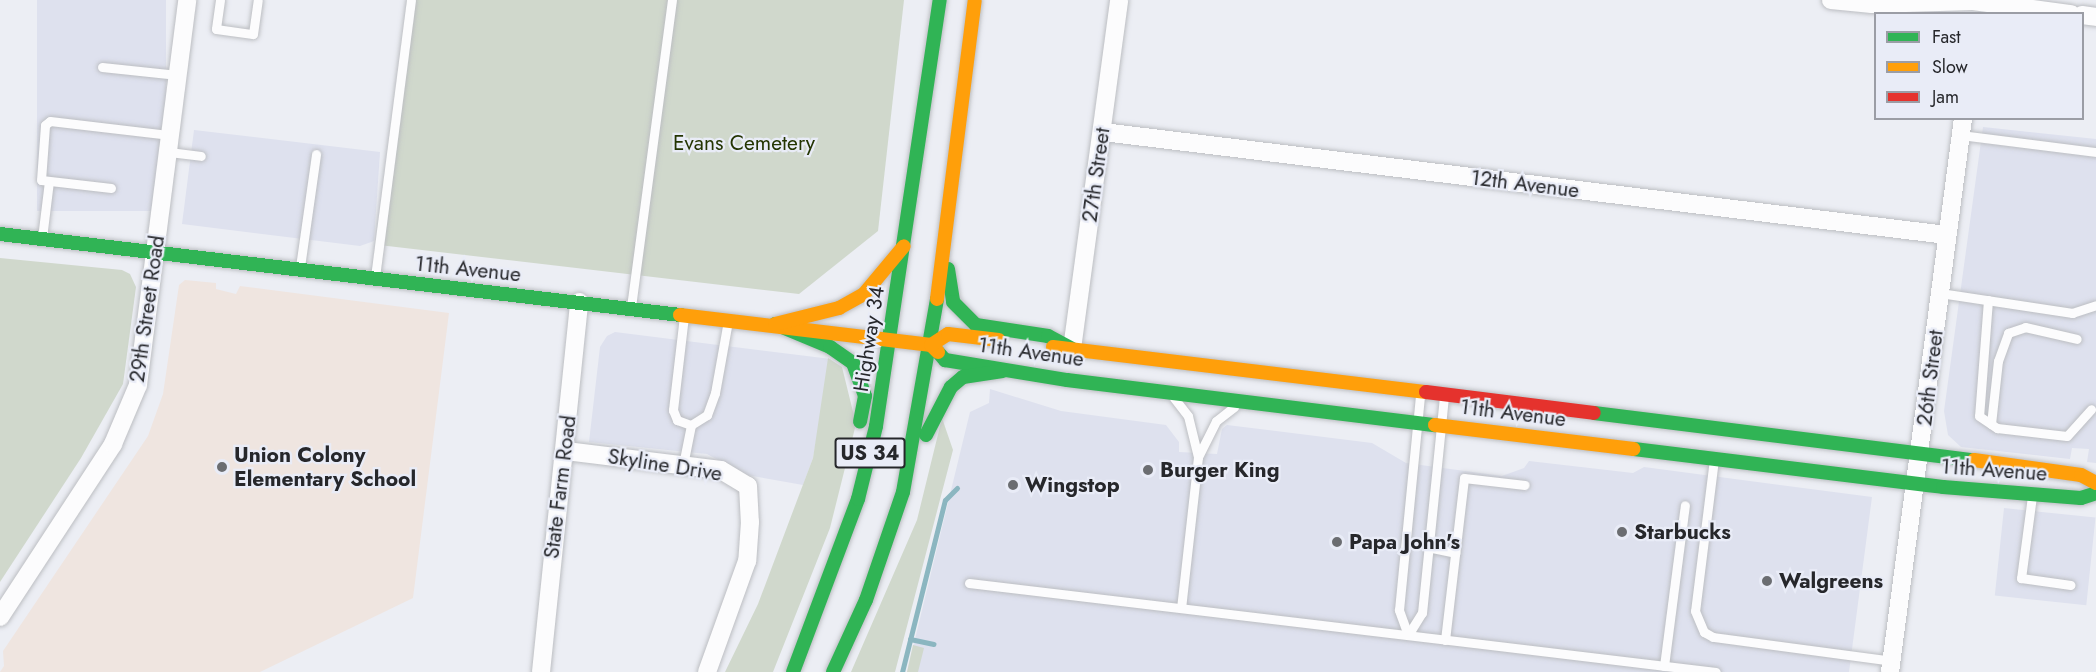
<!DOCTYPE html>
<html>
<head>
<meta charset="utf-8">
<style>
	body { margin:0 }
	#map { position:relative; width:2096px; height:672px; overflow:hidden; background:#eceef4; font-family:Jost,sans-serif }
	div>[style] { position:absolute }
	.built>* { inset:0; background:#dee1ee; transform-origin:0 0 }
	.education>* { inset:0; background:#efe5e0 }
	.green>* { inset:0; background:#d0d8cc }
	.stream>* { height:5px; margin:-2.5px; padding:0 2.5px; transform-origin:2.5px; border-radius:2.5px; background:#8bb6c0 }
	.roads { filter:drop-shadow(0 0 2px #bcbec2) drop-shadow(0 0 2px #bcbec2) }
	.lane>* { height:9px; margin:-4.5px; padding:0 4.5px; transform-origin:4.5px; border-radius:4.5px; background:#fcfcfd }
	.street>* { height:18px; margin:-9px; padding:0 9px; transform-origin:9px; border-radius:9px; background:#fcfcfd }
	.fast>* { height:14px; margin:-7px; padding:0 7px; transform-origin:7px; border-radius:7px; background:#30b455 }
	.slow>* { height:14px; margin:-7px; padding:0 7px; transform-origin:7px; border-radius:7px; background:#ff9f0a }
	.jam>* { height:14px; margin:-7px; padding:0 7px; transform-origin:7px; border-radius:7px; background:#e5322d }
	.dots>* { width:16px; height:16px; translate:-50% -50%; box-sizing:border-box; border:3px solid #e9ecf7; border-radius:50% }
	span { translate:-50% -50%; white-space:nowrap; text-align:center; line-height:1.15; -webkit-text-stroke:4.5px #e9ecf7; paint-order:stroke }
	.shield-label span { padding:2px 4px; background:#e9ecf7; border:2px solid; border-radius:4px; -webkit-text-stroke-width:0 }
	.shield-label { font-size:20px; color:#26272b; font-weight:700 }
	.park-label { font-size:21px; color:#243502 }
	.street-label { font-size:21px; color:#26272b }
	.poi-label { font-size:21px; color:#26272b; font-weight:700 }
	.left { translate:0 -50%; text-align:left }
	.legend { position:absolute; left:1874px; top:12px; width:210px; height:108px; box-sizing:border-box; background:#e9ecf7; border:2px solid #9b9da5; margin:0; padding:8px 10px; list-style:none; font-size:18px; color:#26272b }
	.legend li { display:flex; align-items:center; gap:12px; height:30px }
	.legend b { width:30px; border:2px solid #9b9da5 }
</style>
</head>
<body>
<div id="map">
	<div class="built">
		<div style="left:37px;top:0;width:129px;height:211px"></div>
		<div style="clip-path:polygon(1983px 127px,2096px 139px,2096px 463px,2087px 462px,2089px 449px,2072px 448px,2070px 459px,1961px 447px,1948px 435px,1944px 411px)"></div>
		<div style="clip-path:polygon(194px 130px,380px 152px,374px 241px,360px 246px,182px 224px)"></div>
		<div style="clip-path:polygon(615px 332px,831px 359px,813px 458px,803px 485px,747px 475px,707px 454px,589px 442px,600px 347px,607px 336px)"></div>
		<div style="clip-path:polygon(990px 389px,1061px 411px,1166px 425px,1179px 442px,1179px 452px,1217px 454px,1222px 429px,1227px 425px,1372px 443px,1406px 463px,1502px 476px,1524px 468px,1529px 461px,1633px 473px,1644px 467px,1872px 497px,1849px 672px,907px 672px,970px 412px,989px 403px)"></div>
		<div style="left:2004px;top:508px;width:92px;height:88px;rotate:6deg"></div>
	</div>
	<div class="education">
		<div style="clip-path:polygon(185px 280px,216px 283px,216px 289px,236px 294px,240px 286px,449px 313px,413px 598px,260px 672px,0 672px,4px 666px,3px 651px,148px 436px,163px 394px,179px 285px)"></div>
	</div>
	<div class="green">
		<div style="clip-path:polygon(407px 0,904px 0,878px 231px,799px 294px,379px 245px)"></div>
		<div style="clip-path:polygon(0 258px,122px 270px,130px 274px,136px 287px,123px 384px,81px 458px,0 582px)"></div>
		<div style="clip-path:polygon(828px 358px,842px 367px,856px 424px,830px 528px,773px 672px,725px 672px,758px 604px,813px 458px)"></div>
		<div style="clip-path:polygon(942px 418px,953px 450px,895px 672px,851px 672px,917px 520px)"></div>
		<div style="clip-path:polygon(913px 645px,924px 648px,918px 672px,907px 672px)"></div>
	</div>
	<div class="stream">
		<div style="left:910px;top:639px;width:24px;rotate:12deg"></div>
		<div style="left:902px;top:672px;width:177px;rotate:-76deg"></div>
		<div style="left:945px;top:500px;width:17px;rotate:-45deg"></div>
	</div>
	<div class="roads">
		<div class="lane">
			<div style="left:220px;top:0;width:29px;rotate:98deg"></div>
			<div style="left:216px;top:29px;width:37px;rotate:8deg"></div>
			<div style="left:253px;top:34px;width:34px;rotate:-82deg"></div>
			<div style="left:102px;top:67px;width:76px;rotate:6deg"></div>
			<div style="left:1961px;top:135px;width:136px;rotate:7.2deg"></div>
			<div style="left:169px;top:152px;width:32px;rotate:7deg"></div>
			<div style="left:111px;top:188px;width:70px;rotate:-173.5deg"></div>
			<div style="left:41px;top:180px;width:55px;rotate:-85.8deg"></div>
			<div style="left:45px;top:125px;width:6px;rotate:-39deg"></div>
			<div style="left:50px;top:121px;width:121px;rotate:6.7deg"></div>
			<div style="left:42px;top:238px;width:57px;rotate:-83deg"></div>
			<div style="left:300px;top:267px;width:114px;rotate:-81.9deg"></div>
			<div style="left:375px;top:277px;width:279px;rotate:-82.6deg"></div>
			<div style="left:1940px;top:293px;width:134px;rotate:8.6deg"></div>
			<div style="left:2072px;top:313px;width:25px;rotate:-18deg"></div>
			<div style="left:1988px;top:300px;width:116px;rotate:94.4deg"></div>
			<div style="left:1979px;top:416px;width:22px;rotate:34deg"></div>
			<div style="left:1997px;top:428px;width:70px;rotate:6.5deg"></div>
			<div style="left:2067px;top:436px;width:36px;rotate:-48deg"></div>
			<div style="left:631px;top:307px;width:310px;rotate:-82.4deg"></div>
			<div style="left:684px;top:316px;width:95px;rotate:96.7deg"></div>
			<div style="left:673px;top:410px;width:11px;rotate:68deg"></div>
			<div style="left:677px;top:420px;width:15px;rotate:20deg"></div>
			<div style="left:691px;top:425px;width:19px;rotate:-32deg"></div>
			<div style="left:707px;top:415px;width:23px;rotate:-70deg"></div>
			<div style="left:715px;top:393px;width:73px;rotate:-79.8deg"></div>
			<div style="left:1174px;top:398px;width:23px;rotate:52deg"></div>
			<div style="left:1188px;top:416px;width:42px;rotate:76.3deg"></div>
			<div style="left:1198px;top:457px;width:152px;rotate:96.4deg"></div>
			<div style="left:1991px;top:424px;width:63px;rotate:-83.7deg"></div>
			<div style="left:1998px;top:361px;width:30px;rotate:-70deg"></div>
			<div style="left:2008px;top:333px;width:18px;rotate:-19deg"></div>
			<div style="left:2025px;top:327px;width:53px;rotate:13deg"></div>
			<div style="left:1198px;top:457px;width:40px;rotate:-63.4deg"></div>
			<div style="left:1216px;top:421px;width:23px;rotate:-38deg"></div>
			<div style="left:1714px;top:459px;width:153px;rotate:97.1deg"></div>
			<div style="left:1695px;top:611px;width:23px;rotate:67deg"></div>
			<div style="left:1704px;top:632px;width:10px;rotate:29deg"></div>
			<div style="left:1713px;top:637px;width:181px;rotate:7.6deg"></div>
			<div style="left:683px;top:465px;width:41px;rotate:-78.7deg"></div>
			<div style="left:2032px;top:496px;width:83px;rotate:97.6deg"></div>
			<div style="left:2021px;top:578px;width:50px;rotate:8deg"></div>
			<div style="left:1427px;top:547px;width:29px;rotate:12deg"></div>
			<div style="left:969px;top:583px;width:752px;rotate:6.79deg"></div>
			<div style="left:1408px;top:635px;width:27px;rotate:-110deg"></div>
			<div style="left:1399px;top:610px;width:217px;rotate:-84.4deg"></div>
			<div style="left:1408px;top:635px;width:26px;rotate:-58deg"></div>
			<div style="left:1422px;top:613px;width:217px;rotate:-84.2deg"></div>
			<div style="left:1445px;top:640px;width:163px;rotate:-83.3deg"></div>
			<div style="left:1464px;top:478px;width:61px;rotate:6.5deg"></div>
			<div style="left:1664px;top:666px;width:162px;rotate:-82.6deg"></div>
		</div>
		<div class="street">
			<div style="left:1831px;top:0;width:41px;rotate:5.6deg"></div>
			<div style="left:1872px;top:4px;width:101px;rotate:-1.7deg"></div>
			<div style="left:1973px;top:1px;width:99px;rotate:7.6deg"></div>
			<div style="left:2082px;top:15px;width:14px;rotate:8deg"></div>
			<div style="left:1103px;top:132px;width:850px;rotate:6.96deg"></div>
			<div style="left:1072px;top:349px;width:352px;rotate:-82.3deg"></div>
			<div style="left:566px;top:451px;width:156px;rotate:7deg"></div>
			<div style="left:721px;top:470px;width:31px;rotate:31deg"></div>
			<div style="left:748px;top:486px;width:36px;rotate:87deg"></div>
			<div style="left:750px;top:522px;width:39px;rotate:94deg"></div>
			<div style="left:747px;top:561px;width:118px;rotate:109.8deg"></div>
			<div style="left:0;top:617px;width:207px;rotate:-56.8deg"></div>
			<div style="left:113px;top:444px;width:64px;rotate:-67deg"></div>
			<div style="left:138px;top:385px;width:388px;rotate:-82.7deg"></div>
			<div style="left:541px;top:672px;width:372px;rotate:-84.1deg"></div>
			<div style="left:1890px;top:672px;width:559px;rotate:-82.49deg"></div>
		</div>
		<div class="fast">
			<div style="left:0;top:234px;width:685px;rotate:6.79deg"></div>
			<div style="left:948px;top:269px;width:33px;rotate:81deg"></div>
			<div style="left:953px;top:302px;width:33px;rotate:45deg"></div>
			<div style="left:976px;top:325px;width:73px;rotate:8.7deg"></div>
			<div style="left:1048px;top:336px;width:27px;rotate:28deg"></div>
			<div style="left:775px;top:324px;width:60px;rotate:22.7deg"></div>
			<div style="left:830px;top:347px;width:28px;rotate:35deg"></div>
			<div style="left:853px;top:363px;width:35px;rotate:70deg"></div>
			<div style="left:865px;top:396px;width:26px;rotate:101deg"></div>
			<div style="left:938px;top:352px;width:11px;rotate:49deg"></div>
			<div style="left:945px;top:360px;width:124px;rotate:9.3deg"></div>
			<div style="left:1067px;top:380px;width:371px;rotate:7deg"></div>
			<div style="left:1594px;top:413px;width:383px;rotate:7.1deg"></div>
			<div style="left:926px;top:435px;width:54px;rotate:-62.5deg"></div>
			<div style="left:951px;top:387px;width:16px;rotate:-40deg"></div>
			<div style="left:963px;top:377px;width:40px;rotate:-8.5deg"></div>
			<div style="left:1634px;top:449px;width:311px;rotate:7deg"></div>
			<div style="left:1943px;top:487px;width:138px;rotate:4.6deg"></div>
			<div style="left:2081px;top:498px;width:16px;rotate:-18deg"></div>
			<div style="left:793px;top:672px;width:185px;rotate:-69.4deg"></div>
			<div style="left:858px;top:499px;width:75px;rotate:-76.1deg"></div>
			<div style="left:876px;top:426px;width:431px;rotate:-81.5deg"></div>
			<div style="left:833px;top:672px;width:79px;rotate:-65.4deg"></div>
			<div style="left:866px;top:600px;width:114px;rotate:-71.1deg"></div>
			<div style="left:903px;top:492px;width:196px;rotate:-80deg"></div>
		</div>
		<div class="slow">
			<div style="left:937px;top:299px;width:301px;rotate:-82.8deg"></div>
			<div style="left:680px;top:315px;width:253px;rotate:6.8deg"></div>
			<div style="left:931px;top:345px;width:10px;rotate:45deg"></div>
			<div style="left:775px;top:324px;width:66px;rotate:-14deg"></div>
			<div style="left:839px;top:308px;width:29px;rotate:-29deg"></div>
			<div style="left:864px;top:294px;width:62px;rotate:-50.2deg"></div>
			<div style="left:931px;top:345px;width:20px;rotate:-33deg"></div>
			<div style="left:948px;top:334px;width:51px;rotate:6.7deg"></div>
			<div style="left:1053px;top:347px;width:376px;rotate:6.9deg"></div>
			<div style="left:1435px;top:425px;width:200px;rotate:6.9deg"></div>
			<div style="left:1974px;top:460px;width:108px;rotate:8deg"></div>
			<div style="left:2081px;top:475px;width:17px;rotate:28deg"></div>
		</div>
		<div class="jam">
			<div style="left:1426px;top:392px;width:169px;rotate:7.1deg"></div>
		</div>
	</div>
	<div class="dots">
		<div style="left:222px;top:467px;background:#6b6d71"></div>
		<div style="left:1148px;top:470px;background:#6b6d71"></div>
		<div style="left:1013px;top:485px;background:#6b6d71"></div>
		<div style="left:1622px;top:532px;background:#6b6d71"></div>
		<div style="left:1337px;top:542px;background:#6b6d71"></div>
		<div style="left:1767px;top:581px;background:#6b6d71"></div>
	</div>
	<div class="shield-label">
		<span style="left:870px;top:453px">US 34</span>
	</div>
	<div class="park-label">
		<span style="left:744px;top:143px">Evans Cemetery</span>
	</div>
	<div class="street-label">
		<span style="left:1096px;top:175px;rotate:-82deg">27th Street</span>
		<span style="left:1525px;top:184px;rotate:7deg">12th Avenue</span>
		<span style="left:468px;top:269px;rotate:6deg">11th Avenue</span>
		<span style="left:147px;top:309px;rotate:-82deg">29th Street Road</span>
		<span style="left:869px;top:339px;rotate:-81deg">Highway 34</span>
		<span style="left:1031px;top:352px;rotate:8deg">11th Avenue</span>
		<span style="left:1930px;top:378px;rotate:-83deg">26th Street</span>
		<span style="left:1513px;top:413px;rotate:7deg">11th Avenue</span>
		<span style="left:665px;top:465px;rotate:9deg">Skyline Drive</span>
		<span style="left:1994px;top:470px;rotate:4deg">11th Avenue</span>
		<span style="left:560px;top:487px;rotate:-83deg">State Farm Road</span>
	</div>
	<div class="poi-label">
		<span class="left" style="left:234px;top:467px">Union Colony<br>Elementary School</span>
		<span class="left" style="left:1160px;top:470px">Burger King</span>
		<span class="left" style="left:1025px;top:485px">Wingstop</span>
		<span class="left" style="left:1634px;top:532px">Starbucks</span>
		<span class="left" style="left:1349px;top:542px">Papa John's</span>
		<span class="left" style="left:1779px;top:581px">Walgreens</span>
	</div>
	<ul class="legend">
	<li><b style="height:8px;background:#30b455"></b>Fast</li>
	<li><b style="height:8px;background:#ff9f0a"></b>Slow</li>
	<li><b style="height:8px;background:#e5322d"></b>Jam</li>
	</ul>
</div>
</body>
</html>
